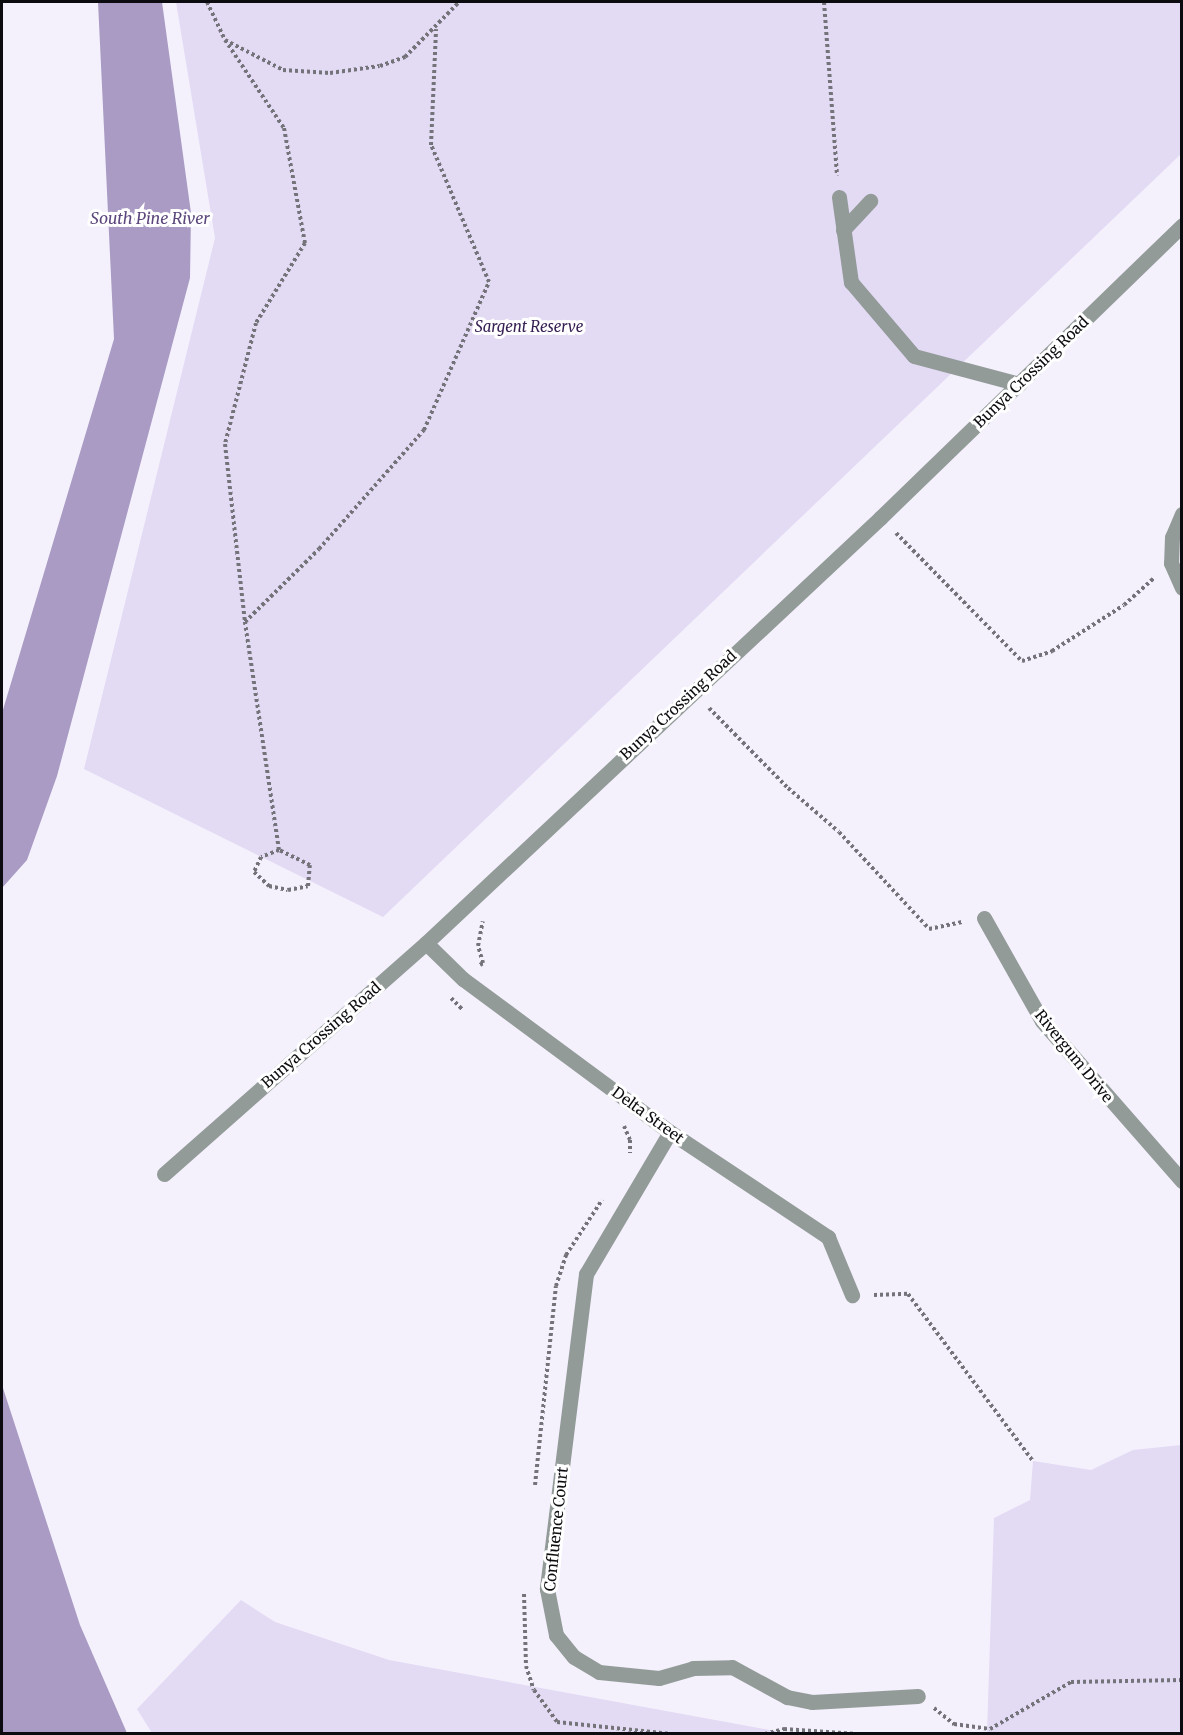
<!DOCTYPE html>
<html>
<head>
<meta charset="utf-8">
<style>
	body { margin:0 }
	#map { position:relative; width:1183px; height:1735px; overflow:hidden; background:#f4f1fd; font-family:Merriweather,serif }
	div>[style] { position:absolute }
	.green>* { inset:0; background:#e3daf4 }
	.water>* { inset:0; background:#a99bc3 }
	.path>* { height:4px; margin-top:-2px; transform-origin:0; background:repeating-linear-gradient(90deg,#75737a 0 3px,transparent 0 6px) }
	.lane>* { height:15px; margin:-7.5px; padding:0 7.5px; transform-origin:7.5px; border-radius:7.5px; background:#939b99 }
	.street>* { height:15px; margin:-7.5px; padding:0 7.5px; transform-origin:7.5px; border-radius:7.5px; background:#939b99 }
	span { translate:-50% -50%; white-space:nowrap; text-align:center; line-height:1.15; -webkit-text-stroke:6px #fff; paint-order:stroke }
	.park-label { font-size:15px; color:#372154; font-style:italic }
	.street-label { font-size:15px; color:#0c0b0f }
	.water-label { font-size:16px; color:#5b467c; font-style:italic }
	.frame { position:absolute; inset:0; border:3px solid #0c0b0f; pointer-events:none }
</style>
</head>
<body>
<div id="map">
	<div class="green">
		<div style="clip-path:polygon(176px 2px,1181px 2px,1181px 154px,383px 917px,84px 769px,215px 238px)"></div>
		<div style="clip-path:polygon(1181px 1445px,1181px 1733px,987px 1733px,994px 1518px,1030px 1500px,1033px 1461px,1091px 1470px,1133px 1450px)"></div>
		<div style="clip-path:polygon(241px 1600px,275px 1622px,389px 1660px,786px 1733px,152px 1733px,137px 1709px)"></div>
	</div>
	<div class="water">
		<div style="clip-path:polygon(98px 2px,162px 2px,191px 213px,190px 278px,57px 776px,27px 860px,2px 888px,2px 713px,114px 339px)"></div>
		<div style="clip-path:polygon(2px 1385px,80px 1625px,127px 1733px,2px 1733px)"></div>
	</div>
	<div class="path">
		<div style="left:207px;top:2px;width:42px;rotate:64.7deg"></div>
		<div style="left:225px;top:40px;width:65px;rotate:27.3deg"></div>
		<div style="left:283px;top:70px;width:47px;rotate:3.7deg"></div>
		<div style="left:330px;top:73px;width:50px;rotate:-8deg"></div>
		<div style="left:380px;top:66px;width:27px;rotate:-20deg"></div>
		<div style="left:405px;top:57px;width:77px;rotate:-45.5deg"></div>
		<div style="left:824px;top:2px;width:174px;rotate:85.7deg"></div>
		<div style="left:225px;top:40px;width:106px;rotate:56.2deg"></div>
		<div style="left:284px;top:128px;width:117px;rotate:79.7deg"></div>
		<div style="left:305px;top:243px;width:94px;rotate:121.5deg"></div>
		<div style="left:256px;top:323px;width:125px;rotate:104.4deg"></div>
		<div style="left:225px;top:444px;width:178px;rotate:83.6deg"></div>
		<div style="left:896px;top:533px;width:180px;rotate:45.5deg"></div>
		<div style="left:1022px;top:661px;width:32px;rotate:-18deg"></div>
		<div style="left:1052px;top:651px;width:85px;rotate:-32.6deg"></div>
		<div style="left:1124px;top:605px;width:40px;rotate:-42deg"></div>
		<div style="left:709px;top:708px;width:112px;rotate:45.4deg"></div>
		<div style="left:788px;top:788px;width:67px;rotate:40.8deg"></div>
		<div style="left:839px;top:832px;width:132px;rotate:47.1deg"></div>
		<div style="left:929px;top:929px;width:35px;rotate:-12deg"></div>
		<div style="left:279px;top:850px;width:19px;rotate:159deg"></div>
		<div style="left:261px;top:857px;width:17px;rotate:115deg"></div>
		<div style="left:254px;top:872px;width:21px;rotate:43deg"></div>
		<div style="left:269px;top:886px;width:19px;rotate:12deg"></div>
		<div style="left:288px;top:890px;width:20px;rotate:-11deg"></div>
		<div style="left:308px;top:886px;width:21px;rotate:-85deg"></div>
		<div style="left:310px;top:865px;width:34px;rotate:-154deg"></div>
		<div style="left:279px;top:850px;width:231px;rotate:-98.5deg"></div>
		<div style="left:245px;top:622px;width:104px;rotate:-44.6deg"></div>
		<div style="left:319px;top:549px;width:159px;rotate:-48.6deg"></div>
		<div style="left:424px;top:430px;width:162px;rotate:-66.3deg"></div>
		<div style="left:489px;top:282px;width:149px;rotate:-112.9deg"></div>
		<div style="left:431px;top:145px;width:116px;rotate:-87.5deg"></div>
		<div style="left:480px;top:965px;width:4px;rotate:-34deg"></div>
		<div style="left:483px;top:963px;width:18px;rotate:-106deg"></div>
		<div style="left:478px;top:946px;width:25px;rotate:-79deg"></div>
		<div style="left:451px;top:998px;width:16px;rotate:45deg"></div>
		<div style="left:624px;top:1126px;width:15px;rotate:67deg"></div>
		<div style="left:630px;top:1140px;width:13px;rotate:90deg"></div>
		<div style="left:874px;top:1295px;width:34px;rotate:-2deg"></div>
		<div style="left:908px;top:1294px;width:209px;rotate:53.2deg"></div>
		<div style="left:535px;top:1485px;width:200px;rotate:-84deg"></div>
		<div style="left:556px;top:1286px;width:33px;rotate:-72deg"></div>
		<div style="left:566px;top:1255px;width:66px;rotate:-56.8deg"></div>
		<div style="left:524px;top:1594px;width:72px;rotate:88.4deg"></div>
		<div style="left:526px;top:1666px;width:25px;rotate:72deg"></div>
		<div style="left:534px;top:1690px;width:39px;rotate:54deg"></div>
		<div style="left:557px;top:1722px;width:115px;rotate:6deg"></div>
		<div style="left:934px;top:1708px;width:26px;rotate:39deg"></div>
		<div style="left:954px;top:1724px;width:36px;rotate:8deg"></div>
		<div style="left:990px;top:1729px;width:94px;rotate:-30.1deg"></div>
		<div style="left:1071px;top:1682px;width:111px;rotate:-1deg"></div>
		<div style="left:765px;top:1734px;width:20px;rotate:-15deg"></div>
		<div style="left:784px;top:1729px;width:73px;rotate:3.9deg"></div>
	</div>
	<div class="lane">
		<div style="left:839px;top:197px;width:86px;rotate:82deg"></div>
		<div style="left:851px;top:282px;width:97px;rotate:49.6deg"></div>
		<div style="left:914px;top:356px;width:109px;rotate:14.9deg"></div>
		<div style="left:843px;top:230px;width:40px;rotate:-47deg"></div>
	</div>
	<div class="street">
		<div style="left:1182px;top:514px;width:25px;rotate:113deg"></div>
		<div style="left:1172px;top:537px;width:26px;rotate:92deg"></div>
		<div style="left:1171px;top:563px;width:27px;rotate:66deg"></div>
		<div style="left:984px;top:918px;width:118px;rotate:60.6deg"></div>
		<div style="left:1042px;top:1021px;width:213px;rotate:48.8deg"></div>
		<div style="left:426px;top:943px;width:52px;rotate:44.2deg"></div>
		<div style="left:463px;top:979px;width:257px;rotate:36.5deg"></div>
		<div style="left:670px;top:1132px;width:190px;rotate:33.6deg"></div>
		<div style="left:828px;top:1237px;width:63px;rotate:67.5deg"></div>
		<div style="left:670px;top:1132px;width:165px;rotate:120.6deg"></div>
		<div style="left:586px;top:1274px;width:317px;rotate:97.1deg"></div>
		<div style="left:547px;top:1589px;width:47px;rotate:78.9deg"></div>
		<div style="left:556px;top:1635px;width:28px;rotate:51deg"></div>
		<div style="left:574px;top:1657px;width:29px;rotate:31deg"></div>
		<div style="left:599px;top:1672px;width:60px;rotate:5.7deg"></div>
		<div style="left:659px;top:1678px;width:35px;rotate:-16deg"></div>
		<div style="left:693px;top:1668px;width:39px;rotate:-1deg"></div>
		<div style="left:732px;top:1667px;width:63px;rotate:28.6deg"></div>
		<div style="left:787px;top:1697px;width:25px;rotate:11deg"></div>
		<div style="left:812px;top:1702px;width:106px;rotate:-3.2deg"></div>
		<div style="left:164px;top:1174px;width:349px;rotate:-41.4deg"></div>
		<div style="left:426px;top:943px;width:622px;rotate:-43.11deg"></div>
		<div style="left:880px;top:518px;width:421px;rotate:-44.1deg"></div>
	</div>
	<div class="park-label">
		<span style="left:529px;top:327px">Sargent Reserve</span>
	</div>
	<div class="street-label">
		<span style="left:1031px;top:372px;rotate:-44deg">Bunya Crossing Road</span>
		<span style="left:678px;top:705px;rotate:-43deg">Bunya Crossing Road</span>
		<span style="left:321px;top:1035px;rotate:-41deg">Bunya Crossing Road</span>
		<span style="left:1074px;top:1056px;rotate:51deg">Rivergum Drive</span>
		<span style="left:648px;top:1115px;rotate:36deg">Delta Street</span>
		<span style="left:556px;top:1529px;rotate:-84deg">Confluence Court</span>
	</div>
	<div class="water-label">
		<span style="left:150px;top:218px">South Pine River</span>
	</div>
	<div class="frame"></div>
</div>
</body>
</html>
